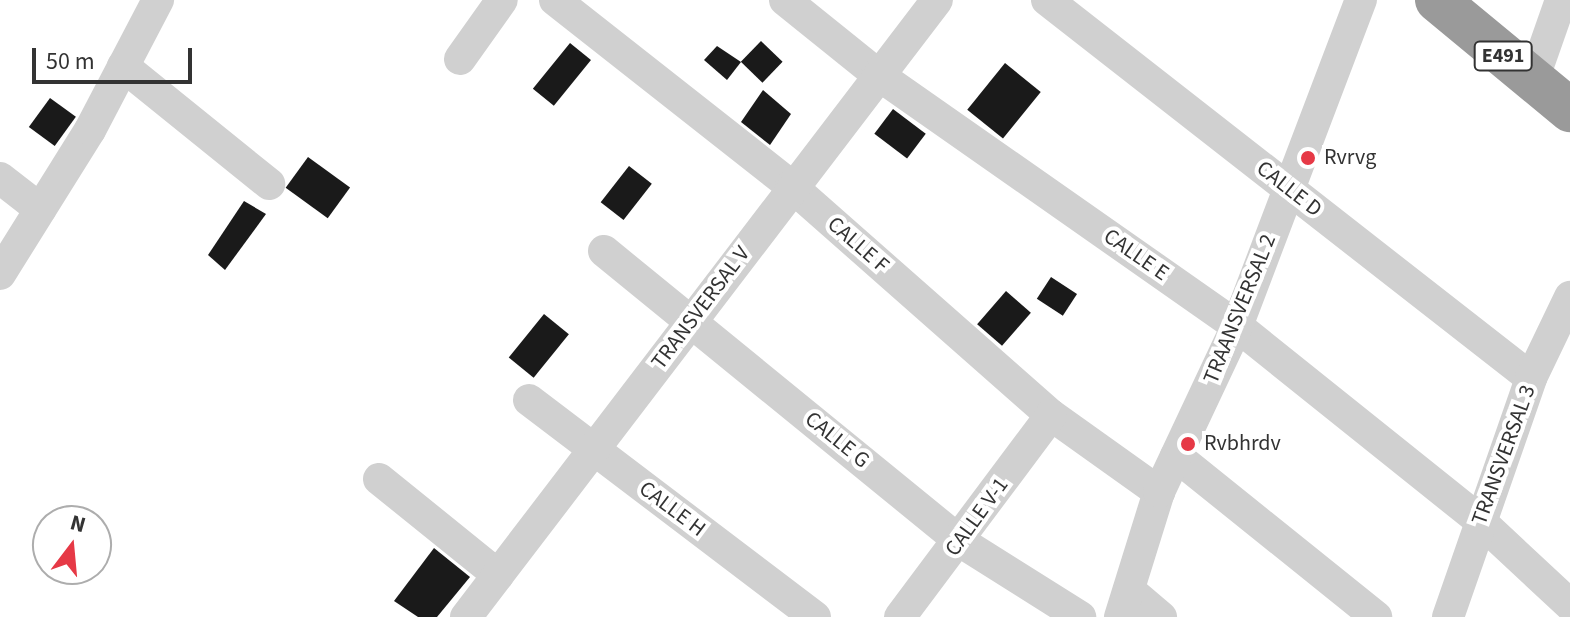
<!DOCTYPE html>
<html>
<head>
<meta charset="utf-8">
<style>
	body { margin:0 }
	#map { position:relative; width:1570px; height:617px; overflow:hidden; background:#fff; font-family:"Source Sans 3",sans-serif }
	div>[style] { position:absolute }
	.building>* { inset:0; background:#1a1a1a; transform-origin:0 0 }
	.minor>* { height:32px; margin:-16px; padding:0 16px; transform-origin:16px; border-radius:16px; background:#d0d0d0 }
	.highway>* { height:44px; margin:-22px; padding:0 22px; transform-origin:22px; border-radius:22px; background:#9a9a9a }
	.dots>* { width:22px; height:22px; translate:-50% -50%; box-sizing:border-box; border:4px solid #fff; border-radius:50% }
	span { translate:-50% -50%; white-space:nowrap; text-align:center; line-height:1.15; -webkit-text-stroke:8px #fff; paint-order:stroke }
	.shield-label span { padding:2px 6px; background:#fff; border:2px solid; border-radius:6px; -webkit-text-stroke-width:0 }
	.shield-label { font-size:20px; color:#333; font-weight:700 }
	.poi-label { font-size:22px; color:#333 }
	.left { translate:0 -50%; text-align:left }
	.street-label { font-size:22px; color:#333 }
	.north { position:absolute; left:32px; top:505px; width:80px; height:80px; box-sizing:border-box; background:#fff; border:2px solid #adadad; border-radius:50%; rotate:16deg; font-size:22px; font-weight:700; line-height:32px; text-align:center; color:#333 }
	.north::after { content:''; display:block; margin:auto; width:28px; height:36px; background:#e63946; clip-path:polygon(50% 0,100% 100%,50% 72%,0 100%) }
	.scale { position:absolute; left:32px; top:48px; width:160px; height:36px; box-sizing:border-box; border:4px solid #333; border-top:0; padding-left:10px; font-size:24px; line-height:28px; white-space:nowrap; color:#333; -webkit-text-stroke:6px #fff; paint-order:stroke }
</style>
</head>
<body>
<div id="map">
	<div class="building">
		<div style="left:761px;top:41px;width:30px;height:29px;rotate:44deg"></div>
		<div style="left:570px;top:43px;width:27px;height:59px;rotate:39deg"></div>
		<div style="clip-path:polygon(717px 46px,741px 62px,727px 80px,704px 60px)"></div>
		<div style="left:1005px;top:63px;width:46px;height:60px;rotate:39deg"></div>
		<div style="clip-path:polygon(763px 90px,791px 114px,770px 145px,741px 122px)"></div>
		<div style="left:50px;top:98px;width:32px;height:36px;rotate:36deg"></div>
		<div style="left:893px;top:109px;width:41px;height:31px;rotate:37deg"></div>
		<div style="left:308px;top:157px;width:52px;height:38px;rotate:36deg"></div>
		<div style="left:629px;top:166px;width:29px;height:46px;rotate:38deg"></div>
		<div style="clip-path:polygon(244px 201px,266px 214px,225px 270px,208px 255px)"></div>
		<div style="left:1051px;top:277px;width:31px;height:26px;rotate:33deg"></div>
		<div style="left:1006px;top:291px;width:33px;height:44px;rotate:41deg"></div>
		<div style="left:544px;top:314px;width:32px;height:56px;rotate:39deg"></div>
		<div style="clip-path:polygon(434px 548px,470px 577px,437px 617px,418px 617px,394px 601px)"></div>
	</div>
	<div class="minor">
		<div style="left:555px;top:0;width:300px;rotate:38.2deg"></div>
		<div style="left:791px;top:186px;width:346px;rotate:41.4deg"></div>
		<div style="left:1051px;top:415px;width:133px;rotate:35.5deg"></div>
		<div style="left:785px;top:0;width:118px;rotate:38.8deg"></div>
		<div style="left:877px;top:74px;width:439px;rotate:35deg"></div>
		<div style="left:1237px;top:326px;width:312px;rotate:38.7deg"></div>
		<div style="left:1480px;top:521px;width:123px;rotate:43deg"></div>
		<div style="left:1047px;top:0;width:614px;rotate:37.99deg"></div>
		<div style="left:460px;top:59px;width:72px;rotate:-54.6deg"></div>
		<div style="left:123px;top:66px;width:188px;rotate:38.9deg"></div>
		<div style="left:1533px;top:80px;width:85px;rotate:-70.7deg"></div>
		<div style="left:0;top:178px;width:51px;rotate:37.8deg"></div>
		<div style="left:604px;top:251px;width:461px;rotate:39.2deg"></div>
		<div style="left:961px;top:542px;width:141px;rotate:32.2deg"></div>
		<div style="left:0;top:274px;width:170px;rotate:-58deg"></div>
		<div style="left:90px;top:130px;width:147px;rotate:-62.4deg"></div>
		<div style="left:529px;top:400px;width:359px;rotate:37.2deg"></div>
		<div style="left:1176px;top:456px;width:257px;rotate:38.8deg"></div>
		<div style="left:379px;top:479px;width:153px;rotate:38.9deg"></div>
		<div style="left:1129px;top:590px;width:42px;rotate:40.2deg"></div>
		<div style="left:466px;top:617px;width:776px;rotate:-52.64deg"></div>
		<div style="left:900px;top:617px;width:252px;rotate:-53.2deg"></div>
		<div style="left:1120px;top:617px;width:131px;rotate:-72.7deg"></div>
		<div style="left:1159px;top:492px;width:183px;rotate:-64.8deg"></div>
		<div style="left:1237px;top:326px;width:349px;rotate:-69.2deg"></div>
		<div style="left:1448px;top:617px;width:253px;rotate:-70.8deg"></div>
		<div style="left:1531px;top:378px;width:90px;rotate:-64.3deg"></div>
	</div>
	<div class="highway">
		<div style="left:1437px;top:0;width:173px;rotate:39.6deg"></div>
	</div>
	<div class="dots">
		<div style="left:1308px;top:158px;background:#e63946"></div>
		<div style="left:1188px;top:444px;background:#e63946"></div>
	</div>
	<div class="shield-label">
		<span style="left:1503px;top:56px">E491</span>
	</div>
	<div class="poi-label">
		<span class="left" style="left:1324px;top:158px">Rvrvg</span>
		<span class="left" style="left:1204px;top:444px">Rvbhrdv</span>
	</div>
	<div class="street-label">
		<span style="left:1289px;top:189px;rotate:38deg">CALLE D</span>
		<span style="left:858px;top:245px;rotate:41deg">CALLE F</span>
		<span style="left:1136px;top:255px;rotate:35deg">CALLE E</span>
		<span style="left:701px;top:308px;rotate:-53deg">TRANSVERSAL V</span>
		<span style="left:1240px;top:309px;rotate:-68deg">TRAANSVERSAL 2</span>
		<span style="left:837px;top:440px;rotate:39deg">CALLE G</span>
		<span style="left:1504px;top:455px;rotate:-70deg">TRANSVERSAL 3</span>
		<span style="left:672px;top:509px;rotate:37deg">CALLE H</span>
		<span style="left:977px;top:517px;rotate:-54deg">CALLE V-1</span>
	</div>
	<div class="north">N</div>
	<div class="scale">50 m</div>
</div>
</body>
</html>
